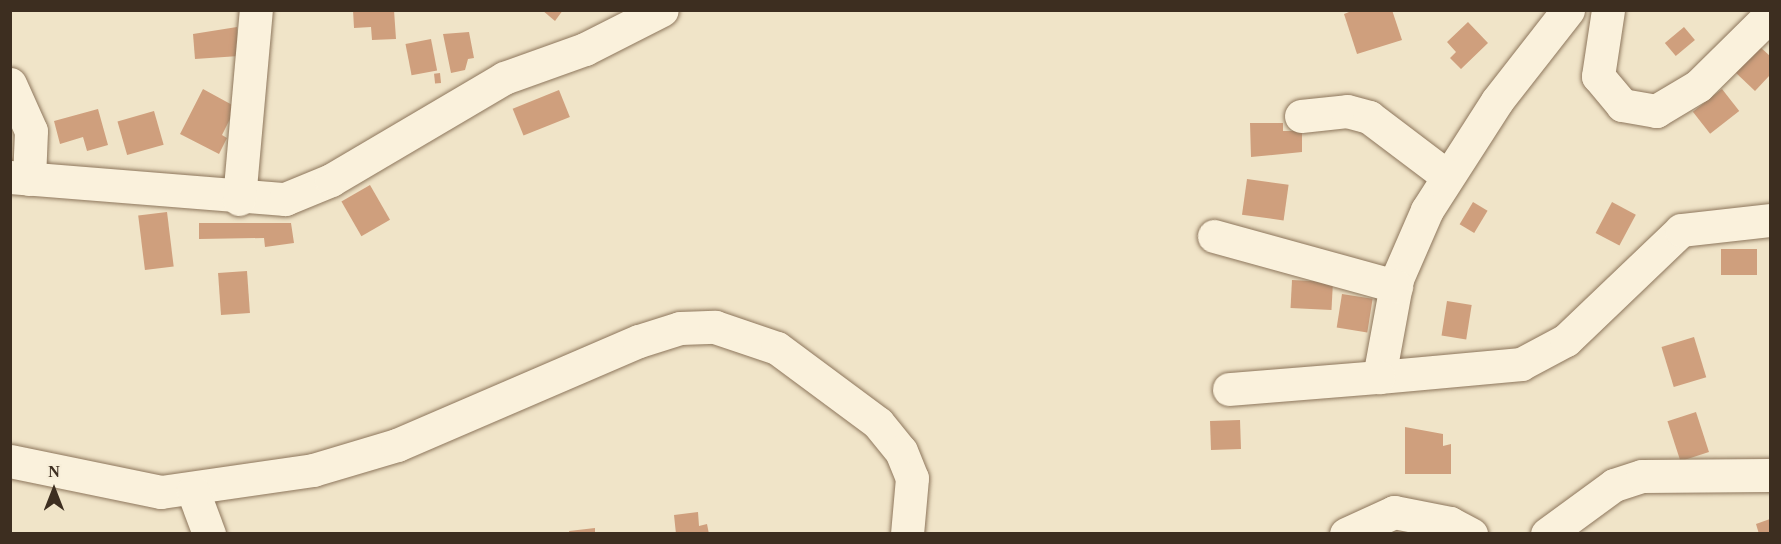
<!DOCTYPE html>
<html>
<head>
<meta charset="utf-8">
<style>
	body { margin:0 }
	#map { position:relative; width:1781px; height:544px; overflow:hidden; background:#f0e4c8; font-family:"Times New Roman",serif }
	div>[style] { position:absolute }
	.building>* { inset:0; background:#cf9f7d; transform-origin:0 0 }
	.roads { filter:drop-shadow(0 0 2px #8d765c) drop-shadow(0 0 2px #8d765c) }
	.minor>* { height:33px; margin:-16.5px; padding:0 16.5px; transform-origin:16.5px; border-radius:16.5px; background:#faf1dc }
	span { translate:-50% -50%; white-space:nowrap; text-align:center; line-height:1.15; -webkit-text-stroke:5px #f7eed8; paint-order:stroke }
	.frame { position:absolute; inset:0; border:12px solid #3d2e20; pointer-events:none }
	.north { position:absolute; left:24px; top:460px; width:60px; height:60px; -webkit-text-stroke:4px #f7eed8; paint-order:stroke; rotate:0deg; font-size:16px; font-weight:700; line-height:24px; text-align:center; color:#3d2e20 }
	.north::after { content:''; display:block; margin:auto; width:21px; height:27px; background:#3d2e20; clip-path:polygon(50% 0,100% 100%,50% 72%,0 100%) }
</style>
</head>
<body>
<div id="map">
	<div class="building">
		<div style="clip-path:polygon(353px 10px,394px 10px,396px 39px,372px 40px,371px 27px,354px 28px)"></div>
		<div style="clip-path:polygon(542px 10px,563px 10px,555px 21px)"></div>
		<div style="clip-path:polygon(1354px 10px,1392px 10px,1402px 40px,1357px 54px,1344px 14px)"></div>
		<div style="clip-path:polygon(1468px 22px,1488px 43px,1461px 69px,1450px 58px,1456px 52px,1447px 42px)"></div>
		<div style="clip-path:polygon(237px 27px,239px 56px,195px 59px,193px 34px)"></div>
		<div style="left:1684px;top:27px;width:17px;height:25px;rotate:50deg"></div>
		<div style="clip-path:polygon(469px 32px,474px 58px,468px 59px,465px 70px,451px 73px,443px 34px)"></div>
		<div style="left:431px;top:39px;width:32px;height:26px;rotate:79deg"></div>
		<div style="clip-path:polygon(1759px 46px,1770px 56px,1770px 75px,1755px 91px,1735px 72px)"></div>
		<div style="left:440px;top:73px;width:10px;height:6px;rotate:84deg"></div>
		<div style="clip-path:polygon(203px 89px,236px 107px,222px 135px,227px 138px,219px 154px,180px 134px)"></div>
		<div style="left:1722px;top:89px;width:28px;height:37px;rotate:52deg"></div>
		<div style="left:559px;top:90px;width:29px;height:50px;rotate:68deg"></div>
		<div style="clip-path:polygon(98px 109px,108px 145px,87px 151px,83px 137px,60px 144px,54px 121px)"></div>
		<div style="left:154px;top:111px;width:35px;height:38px;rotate:74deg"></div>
		<div style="clip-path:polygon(1250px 123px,1283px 123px,1283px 131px,1302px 131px,1302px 152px,1251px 157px)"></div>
		<div style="left:1247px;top:179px;width:42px;height:36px;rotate:8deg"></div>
		<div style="left:370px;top:185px;width:40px;height:33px;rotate:60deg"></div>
		<div style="left:1473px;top:202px;width:17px;height:26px;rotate:31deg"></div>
		<div style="left:1612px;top:202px;width:27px;height:35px;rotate:28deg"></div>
		<div style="left:167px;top:212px;width:55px;height:29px;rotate:83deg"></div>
		<div style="clip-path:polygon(199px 223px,291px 223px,294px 243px,265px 247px,264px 238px,199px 239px)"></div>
		<div style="left:1757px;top:249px;width:26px;height:36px;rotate:90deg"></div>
		<div style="left:247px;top:271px;width:42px;height:29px;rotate:86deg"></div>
		<div style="left:1292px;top:280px;width:41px;height:28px;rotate:3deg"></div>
		<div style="left:1342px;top:294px;width:31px;height:34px;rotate:9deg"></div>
		<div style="left:1447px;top:301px;width:25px;height:35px;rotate:9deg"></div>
		<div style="left:1694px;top:337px;width:42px;height:34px;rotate:73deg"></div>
		<div style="left:1696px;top:412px;width:42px;height:30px;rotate:72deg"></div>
		<div style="left:1240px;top:420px;width:29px;height:30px;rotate:88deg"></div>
		<div style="clip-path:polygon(1405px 427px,1443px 434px,1443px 446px,1451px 444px,1451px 474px,1405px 474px)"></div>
		<div style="clip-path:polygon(698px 512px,699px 526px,707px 524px,709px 534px,676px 534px,674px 515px)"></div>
		<div style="clip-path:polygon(1770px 519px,1770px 534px,1759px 534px,1756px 524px)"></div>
		<div style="clip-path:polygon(595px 528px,595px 534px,570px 534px,569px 531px)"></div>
	</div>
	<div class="roads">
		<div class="minor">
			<div style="left:1568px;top:10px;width:115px;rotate:128deg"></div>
			<div style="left:1497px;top:101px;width:130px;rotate:122.7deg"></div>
			<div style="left:1427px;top:210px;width:75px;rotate:113.5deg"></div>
			<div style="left:1397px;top:279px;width:100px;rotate:100.4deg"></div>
			<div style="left:1379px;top:377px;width:143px;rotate:-5.2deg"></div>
			<div style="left:1521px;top:364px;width:51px;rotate:-28.1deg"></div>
			<div style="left:1566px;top:340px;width:159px;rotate:-43.7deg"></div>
			<div style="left:1681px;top:230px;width:90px;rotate:-6.4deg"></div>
			<div style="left:1608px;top:10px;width:67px;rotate:98.6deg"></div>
			<div style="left:1598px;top:76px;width:38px;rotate:50deg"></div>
			<div style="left:1622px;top:105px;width:35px;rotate:10deg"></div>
			<div style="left:1656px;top:111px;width:49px;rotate:-30.8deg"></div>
			<div style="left:1698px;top:86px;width:101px;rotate:-44.6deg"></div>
			<div style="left:10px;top:84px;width:51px;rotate:65.9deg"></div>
			<div style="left:31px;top:131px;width:48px;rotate:92.4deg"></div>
			<div style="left:1301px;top:116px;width:46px;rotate:-6.2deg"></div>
			<div style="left:1347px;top:111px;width:23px;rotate:15deg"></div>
			<div style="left:1369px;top:117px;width:98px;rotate:37.1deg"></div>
			<div style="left:10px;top:177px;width:276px;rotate:4.6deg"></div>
			<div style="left:285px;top:199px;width:50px;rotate:-22.4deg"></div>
			<div style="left:331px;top:180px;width:201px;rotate:-30.5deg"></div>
			<div style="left:504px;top:78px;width:86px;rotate:-19.7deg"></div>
			<div style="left:585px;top:49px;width:86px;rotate:-26.9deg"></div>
			<div style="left:239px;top:199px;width:190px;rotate:-84.9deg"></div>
			<div style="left:1214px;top:236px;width:189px;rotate:15.4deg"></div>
			<div style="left:1229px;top:389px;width:150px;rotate:-4.6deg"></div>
			<div style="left:10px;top:461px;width:154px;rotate:11.6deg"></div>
			<div style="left:161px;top:492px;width:154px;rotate:-8.2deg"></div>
			<div style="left:313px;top:470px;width:88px;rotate:-16.6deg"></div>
			<div style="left:397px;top:445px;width:263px;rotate:-23.3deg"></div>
			<div style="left:639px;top:341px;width:43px;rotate:-17.6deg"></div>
			<div style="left:680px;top:328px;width:35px;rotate:-2deg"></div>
			<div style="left:715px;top:327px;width:65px;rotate:18.7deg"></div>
			<div style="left:777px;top:348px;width:126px;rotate:36.6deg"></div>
			<div style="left:878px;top:423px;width:36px;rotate:51deg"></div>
			<div style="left:901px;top:451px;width:29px;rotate:68deg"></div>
			<div style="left:912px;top:478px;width:56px;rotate:95.1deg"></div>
			<div style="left:193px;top:491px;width:46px;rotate:69.6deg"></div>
			<div style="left:1346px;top:534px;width:53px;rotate:-24.6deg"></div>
			<div style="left:1394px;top:512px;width:57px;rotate:11.1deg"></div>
			<div style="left:1450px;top:523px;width:24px;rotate:28deg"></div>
			<div style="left:1547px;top:534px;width:83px;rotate:-36.2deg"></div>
			<div style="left:1614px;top:485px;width:29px;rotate:-18deg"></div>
			<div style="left:1642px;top:476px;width:128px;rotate:-0.4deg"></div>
		</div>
	</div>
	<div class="frame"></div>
	<div class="north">N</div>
</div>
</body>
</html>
